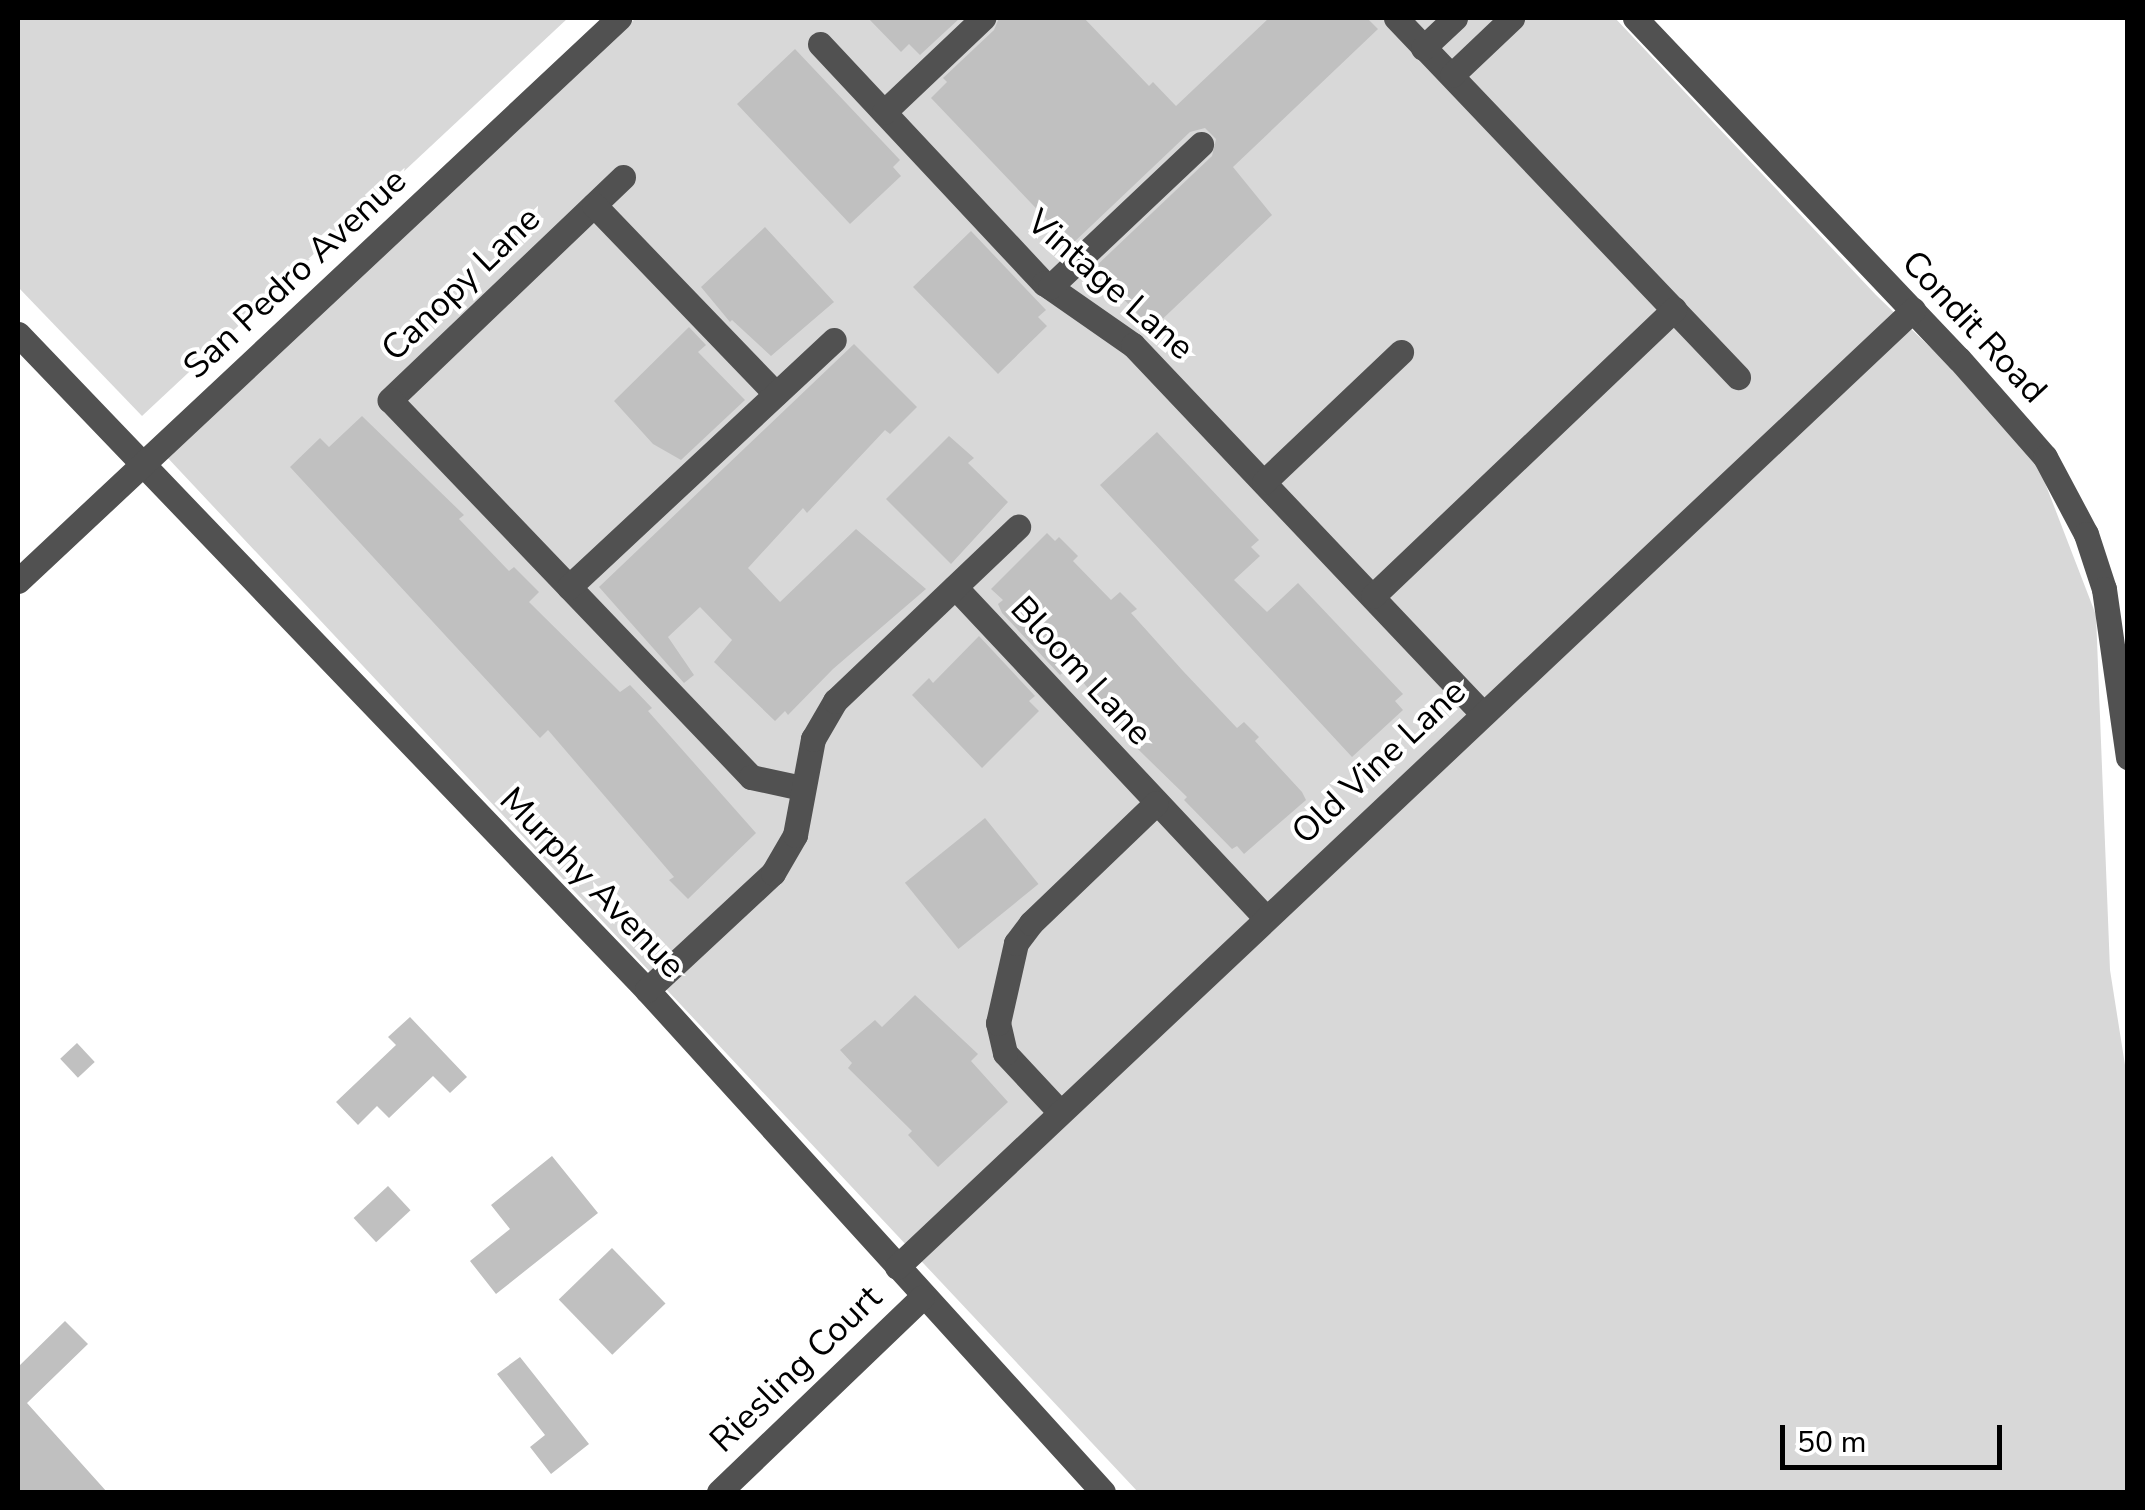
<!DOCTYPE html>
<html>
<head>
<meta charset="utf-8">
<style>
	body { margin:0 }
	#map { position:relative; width:2145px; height:1510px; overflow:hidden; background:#fff; font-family:"Nunito Sans",sans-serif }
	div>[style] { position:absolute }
	.green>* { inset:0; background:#d8d8d8 }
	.building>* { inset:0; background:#c0c0c0; transform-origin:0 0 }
	.minor>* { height:25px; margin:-12.5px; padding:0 12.5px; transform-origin:12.5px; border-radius:12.5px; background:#515151 }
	span { translate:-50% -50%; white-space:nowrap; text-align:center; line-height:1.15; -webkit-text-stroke:8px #fff; paint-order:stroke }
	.street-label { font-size:35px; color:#000 }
	.frame { position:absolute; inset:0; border:20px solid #000; pointer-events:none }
	.scale { position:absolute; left:1780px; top:1425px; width:222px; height:45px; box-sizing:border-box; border:5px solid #000; border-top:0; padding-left:12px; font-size:30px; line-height:35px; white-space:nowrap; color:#000; -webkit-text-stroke:8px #fff; paint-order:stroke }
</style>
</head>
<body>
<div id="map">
	<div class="green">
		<div style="clip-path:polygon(18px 18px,568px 18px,142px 416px,18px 287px)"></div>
		<div style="clip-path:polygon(636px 18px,1615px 18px,1876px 295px,2030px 444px,2096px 615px,2110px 970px,2128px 1084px,2127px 1492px,1138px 1492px,165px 455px)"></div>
	</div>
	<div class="building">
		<div style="clip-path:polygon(868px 18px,960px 18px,920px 55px,909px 44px,901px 52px)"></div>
		<div style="clip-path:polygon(999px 18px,1084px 18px,1149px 86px,1153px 82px,1176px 106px,1269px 18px,1367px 18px,1378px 29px,1233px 167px,1272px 215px,1152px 329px,1094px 268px,1212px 156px,1216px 139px,1205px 128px,1190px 132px,1071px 245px,931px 98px,947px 82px,943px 78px,994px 30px)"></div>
		<div style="clip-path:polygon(795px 49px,900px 160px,893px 167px,901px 176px,850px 224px,737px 104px)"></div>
		<div style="clip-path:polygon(765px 227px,834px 302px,771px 356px,732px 320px,730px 322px,701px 287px)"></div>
		<div style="clip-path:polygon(971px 231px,1046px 310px,1038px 317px,1047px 326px,998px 374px,913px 287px)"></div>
		<div style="clip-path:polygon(689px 327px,706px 345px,698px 352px,745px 400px,681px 460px,653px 444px,614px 401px)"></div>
		<div style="clip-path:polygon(854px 344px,917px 407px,890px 434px,885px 430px,807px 513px,803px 508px,748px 568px,780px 602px,856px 529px,926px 589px,833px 669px,788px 715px,785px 711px,775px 721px,714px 662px,732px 640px,700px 607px,668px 637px,694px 675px,684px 683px,599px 587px)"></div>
		<div style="clip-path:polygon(362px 416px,464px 515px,459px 519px,509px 571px,514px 567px,539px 592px,529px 602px,620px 692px,630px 685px,652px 708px,648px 711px,756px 833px,688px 899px,669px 880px,674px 877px,548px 730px,540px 738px,290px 467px,320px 438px,329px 447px)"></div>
		<div style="clip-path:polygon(1157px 432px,1259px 540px,1251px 547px,1260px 556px,1234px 580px,1267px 612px,1298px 583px,1403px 694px,1395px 701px,1403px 710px,1352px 757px,1100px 485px)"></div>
		<div style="clip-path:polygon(949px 436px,974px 458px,968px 463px,1008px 502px,951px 564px,886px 499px)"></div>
		<div style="clip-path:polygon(1047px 533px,1055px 541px,1059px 537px,1078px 556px,1073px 561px,1111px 600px,1120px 592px,1137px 609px,1131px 613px,1183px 671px,1237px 728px,1244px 722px,1259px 737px,1255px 741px,1302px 792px,1306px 800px,1244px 854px,1237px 846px,1232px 849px,1184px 800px,1187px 797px,1105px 717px,1109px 713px,1070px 667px,1060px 675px,1002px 613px,998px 604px,1003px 600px,991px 589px)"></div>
		<div style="clip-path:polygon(979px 636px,1035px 696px,1029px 701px,1039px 711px,982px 768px,912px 695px,929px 678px,933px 683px)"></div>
		<div style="left:985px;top:818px;width:85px;height:103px;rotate:51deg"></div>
		<div style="clip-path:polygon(915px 995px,978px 1054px,971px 1061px,1008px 1102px,938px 1167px,908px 1135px,912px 1131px,848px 1068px,852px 1063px,840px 1050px,875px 1020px,882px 1027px)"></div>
		<div style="clip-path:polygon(410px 1017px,467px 1077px,450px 1093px,433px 1076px,389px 1118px,377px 1106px,358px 1125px,336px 1102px,396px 1045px,388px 1037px)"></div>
		<div style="left:77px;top:1043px;width:26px;height:23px;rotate:47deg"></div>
		<div style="clip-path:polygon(552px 1156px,598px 1213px,496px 1294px,470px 1261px,510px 1229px,491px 1205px)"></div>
		<div style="left:388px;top:1186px;width:33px;height:47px;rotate:47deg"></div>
		<div style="left:612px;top:1248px;width:77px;height:74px;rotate:46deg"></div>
		<div style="clip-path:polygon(65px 1321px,88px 1344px,27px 1403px,107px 1492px,18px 1492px,18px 1367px)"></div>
		<div style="clip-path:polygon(520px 1357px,589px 1444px,551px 1474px,530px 1447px,545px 1435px,497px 1374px)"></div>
	</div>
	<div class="minor">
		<div style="left:1396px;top:18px;width:496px;rotate:46.4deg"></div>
		<div style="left:1635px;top:18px;width:470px;rotate:46.5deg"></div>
		<div style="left:1959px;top:359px;width:130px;rotate:48.7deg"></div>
		<div style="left:2045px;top:457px;width:87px;rotate:62deg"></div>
		<div style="left:2086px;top:534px;width:58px;rotate:71.9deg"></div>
		<div style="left:2104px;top:589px;width:170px;rotate:81.9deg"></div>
		<div style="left:820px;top:44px;width:328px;rotate:46.9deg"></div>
		<div style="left:1044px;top:283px;width:108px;rotate:34.9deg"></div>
		<div style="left:1133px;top:345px;width:507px;rotate:46.52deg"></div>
		<div style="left:1423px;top:48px;width:44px;rotate:-43.2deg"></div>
		<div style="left:1452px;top:75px;width:83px;rotate:-43.5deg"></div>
		<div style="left:884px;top:112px;width:137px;rotate:-43.5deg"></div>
		<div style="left:623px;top:177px;width:323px;rotate:136.3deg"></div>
		<div style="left:390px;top:400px;width:522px;rotate:46.24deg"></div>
		<div style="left:751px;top:777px;width:52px;rotate:12.2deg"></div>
		<div style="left:594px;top:205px;width:262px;rotate:46.1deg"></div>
		<div style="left:1050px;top:287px;width:208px;rotate:-43.4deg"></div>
		<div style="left:18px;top:334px;width:909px;rotate:46.2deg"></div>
		<div style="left:647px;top:990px;width:678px;rotate:47.75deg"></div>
		<div style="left:1264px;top:482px;width:189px;rotate:-43.5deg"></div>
		<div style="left:18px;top:581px;width:824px;rotate:-43.13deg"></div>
		<div style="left:569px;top:587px;width:362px;rotate:-43deg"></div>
		<div style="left:955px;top:587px;width:453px;rotate:46.8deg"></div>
		<div style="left:1373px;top:596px;width:416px;rotate:-43.6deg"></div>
		<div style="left:647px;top:990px;width:172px;rotate:-42.9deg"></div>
		<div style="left:773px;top:873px;width:44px;rotate:-59.9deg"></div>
		<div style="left:795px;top:835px;width:98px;rotate:-79.4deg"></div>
		<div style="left:813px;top:739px;width:44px;rotate:-59.9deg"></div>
		<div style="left:835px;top:701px;width:253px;rotate:-43.6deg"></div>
		<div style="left:1059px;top:1111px;width:79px;rotate:-133deg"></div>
		<div style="left:1005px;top:1053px;width:31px;rotate:-103deg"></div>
		<div style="left:998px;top:1023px;width:82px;rotate:-77.3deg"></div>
		<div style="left:1016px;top:943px;width:25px;rotate:-53deg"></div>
		<div style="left:1031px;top:923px;width:173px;rotate:-43.8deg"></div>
		<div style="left:897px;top:1267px;width:1396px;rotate:-43.29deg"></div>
		<div style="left:719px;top:1492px;width:281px;rotate:-43.8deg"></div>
	</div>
	<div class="street-label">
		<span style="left:295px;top:274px;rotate:-43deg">San Pedro Avenue</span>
		<span style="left:461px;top:284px;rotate:-44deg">Canopy Lane</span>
		<span style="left:1110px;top:285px;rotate:41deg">Vintage Lane</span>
		<span style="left:1974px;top:327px;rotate:47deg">Condit Road</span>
		<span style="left:1081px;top:671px;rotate:47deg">Bloom Lane</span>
		<span style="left:1379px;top:762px;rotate:-43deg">Old Vine Lane</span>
		<span style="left:592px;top:883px;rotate:46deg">Murphy Avenue</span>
		<span style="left:796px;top:1369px;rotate:-44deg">Riesling Court</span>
	</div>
	<div class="frame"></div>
	<div class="scale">50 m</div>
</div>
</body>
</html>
